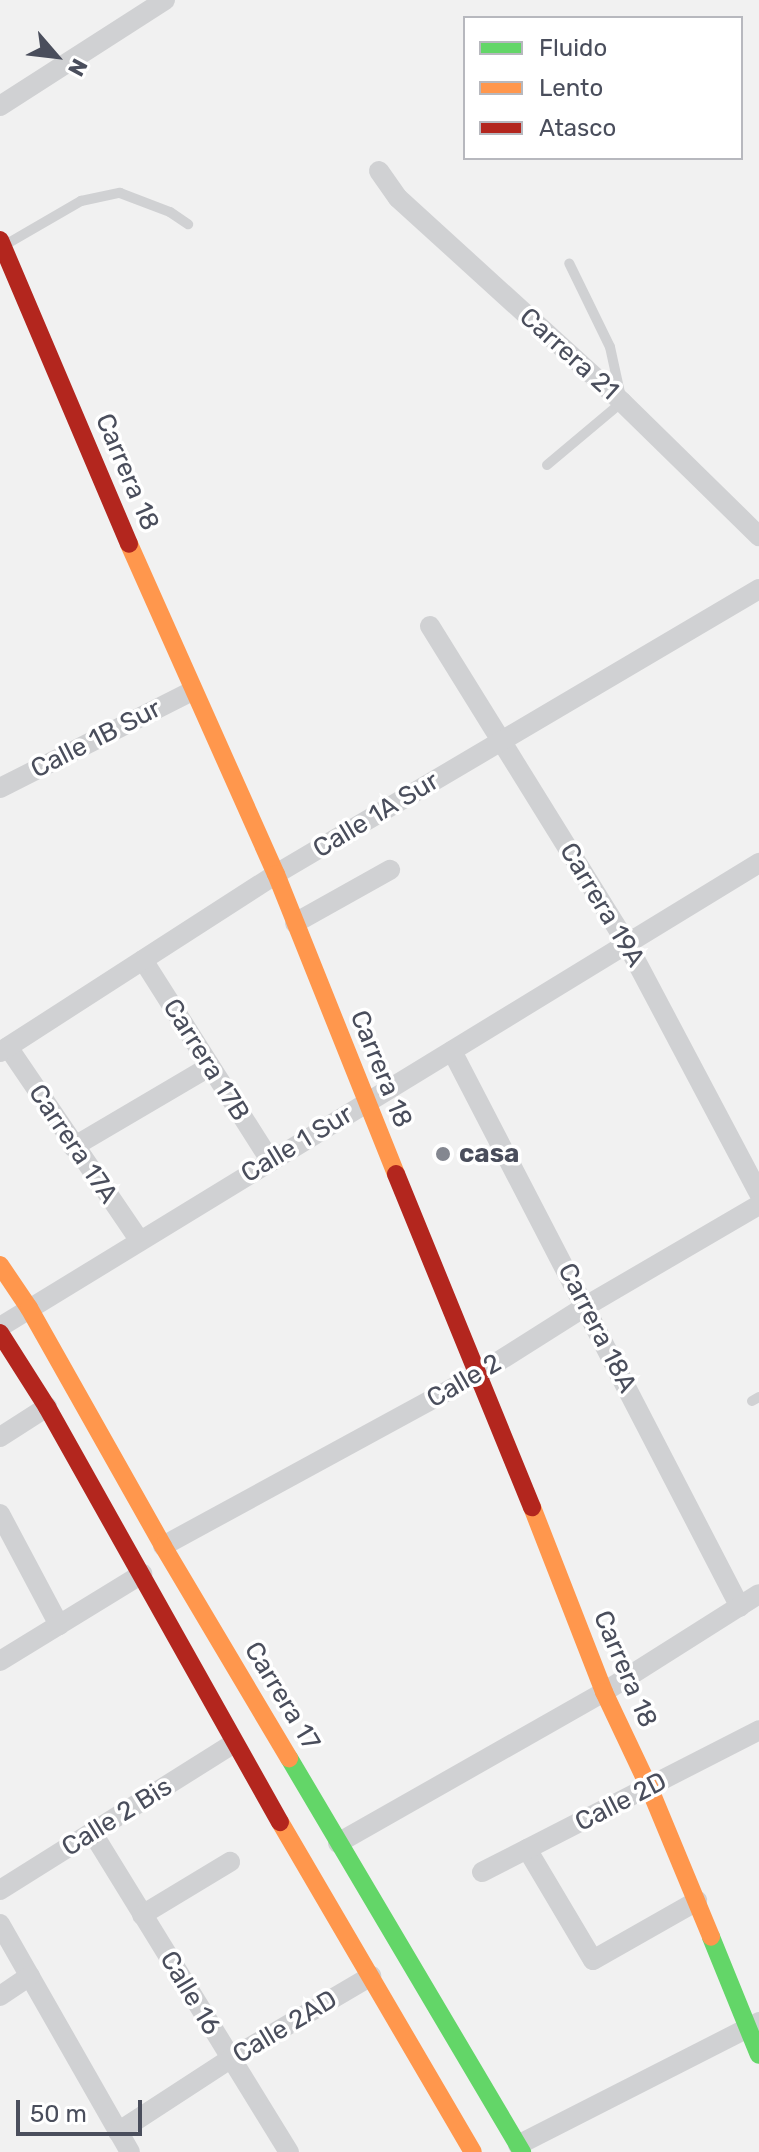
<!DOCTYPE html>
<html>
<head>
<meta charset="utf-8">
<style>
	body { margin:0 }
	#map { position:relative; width:759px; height:2152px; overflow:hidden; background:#f1f1f1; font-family:Rubik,sans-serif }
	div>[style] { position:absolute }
	.lane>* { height:10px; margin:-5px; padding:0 5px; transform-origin:5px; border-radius:5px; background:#d0d1d3 }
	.street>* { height:20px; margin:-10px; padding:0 10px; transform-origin:10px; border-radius:10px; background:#d0d1d3 }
	.fast>* { height:18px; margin:-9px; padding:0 9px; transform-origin:9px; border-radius:9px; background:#63d668 }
	.slow>* { height:18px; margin:-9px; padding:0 9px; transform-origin:9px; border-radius:9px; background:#ff974d }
	.jam>* { height:18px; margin:-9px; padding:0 9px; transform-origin:9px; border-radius:9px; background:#b3261e }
	.dots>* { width:22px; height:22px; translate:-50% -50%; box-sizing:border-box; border:4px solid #fff; border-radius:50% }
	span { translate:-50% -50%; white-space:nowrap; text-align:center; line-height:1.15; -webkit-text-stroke:7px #fff; paint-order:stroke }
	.street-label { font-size:26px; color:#4a4e5c }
	.poi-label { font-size:26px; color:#4a4e5c; font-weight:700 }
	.left { translate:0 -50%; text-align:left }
	.legend { position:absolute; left:463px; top:16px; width:280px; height:144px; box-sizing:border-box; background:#fff; border:2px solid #b7b8be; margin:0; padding:10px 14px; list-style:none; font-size:24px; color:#4a4e5c }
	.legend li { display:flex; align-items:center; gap:16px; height:40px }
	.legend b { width:40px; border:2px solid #b7b8be }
	.north { position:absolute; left:16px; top:16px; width:80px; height:80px; -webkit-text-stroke:6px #fff; paint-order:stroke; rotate:118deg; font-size:22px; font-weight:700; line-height:32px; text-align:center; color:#4a4e5c }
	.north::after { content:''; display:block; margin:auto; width:28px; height:36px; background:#4a4e5c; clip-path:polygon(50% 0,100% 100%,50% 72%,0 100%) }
	.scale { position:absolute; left:16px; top:2100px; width:126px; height:36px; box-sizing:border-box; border:4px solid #4a4e5c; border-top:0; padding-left:10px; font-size:24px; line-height:28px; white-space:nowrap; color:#4a4e5c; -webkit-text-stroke:6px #fff; paint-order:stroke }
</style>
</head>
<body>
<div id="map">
	<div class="lane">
		<div style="left:5px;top:245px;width:88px;rotate:-30.1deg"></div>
		<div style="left:81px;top:201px;width:40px;rotate:-12deg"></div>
		<div style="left:120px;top:193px;width:53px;rotate:20.8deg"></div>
		<div style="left:170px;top:212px;width:22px;rotate:34deg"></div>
		<div style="left:547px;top:465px;width:98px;rotate:-40deg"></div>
		<div style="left:622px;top:402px;width:56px;rotate:-102.3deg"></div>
		<div style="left:610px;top:347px;width:93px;rotate:-116deg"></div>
		<div style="left:752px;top:1401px;width:8px;rotate:-30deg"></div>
	</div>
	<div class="street">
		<div style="left:0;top:106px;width:196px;rotate:-32.7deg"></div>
		<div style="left:379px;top:171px;width:33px;rotate:55deg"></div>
		<div style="left:398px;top:198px;width:303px;rotate:42.3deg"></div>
		<div style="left:622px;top:402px;width:192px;rotate:44.4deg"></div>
		<div style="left:430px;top:626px;width:374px;rotate:58.2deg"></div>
		<div style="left:627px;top:944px;width:282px;rotate:62.1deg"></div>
		<div style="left:0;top:788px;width:215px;rotate:-26.8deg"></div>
		<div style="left:295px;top:923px;width:109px;rotate:-29.2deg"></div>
		<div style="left:143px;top:960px;width:237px;rotate:57.6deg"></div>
		<div style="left:8px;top:1047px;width:233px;rotate:55.8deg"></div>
		<div style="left:452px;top:1051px;width:626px;rotate:62.62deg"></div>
		<div style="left:0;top:1052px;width:328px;rotate:-32.8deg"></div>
		<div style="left:276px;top:874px;width:561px;rotate:-30.54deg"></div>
		<div style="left:73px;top:1147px;width:158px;rotate:-30.5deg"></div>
		<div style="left:0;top:1327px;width:890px;rotate:-31.44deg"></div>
		<div style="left:0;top:1437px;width:56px;rotate:-32.6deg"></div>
		<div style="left:0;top:1514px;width:126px;rotate:62deg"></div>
		<div style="left:163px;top:1546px;width:361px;rotate:-28.6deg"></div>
		<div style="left:480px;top:1373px;width:125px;rotate:-32.3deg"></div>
		<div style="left:586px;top:1306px;width:200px;rotate:-30.3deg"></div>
		<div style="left:0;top:1661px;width:167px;rotate:-31.5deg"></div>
		<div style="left:92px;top:1832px;width:376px;rotate:58.4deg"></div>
		<div style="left:338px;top:1843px;width:306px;rotate:-29.6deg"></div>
		<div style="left:604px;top:1692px;width:183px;rotate:-32.3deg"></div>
		<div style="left:527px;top:1849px;width:129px;rotate:59.3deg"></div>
		<div style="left:593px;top:1960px;width:120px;rotate:-29.6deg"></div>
		<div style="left:482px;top:1872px;width:311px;rotate:-27.1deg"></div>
		<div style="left:0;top:1890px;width:276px;rotate:-32.1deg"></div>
		<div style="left:142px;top:1915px;width:103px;rotate:-31.1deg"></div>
		<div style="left:0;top:1924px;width:262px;rotate:60.3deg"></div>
		<div style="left:0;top:1996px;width:36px;rotate:-34deg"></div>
		<div style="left:118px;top:2132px;width:134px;rotate:-33.1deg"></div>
		<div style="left:230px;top:2059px;width:164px;rotate:-30.5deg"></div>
		<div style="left:518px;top:2145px;width:271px;rotate:-27deg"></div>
	</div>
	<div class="fast">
		<div style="left:289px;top:1758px;width:458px;rotate:59.4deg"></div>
		<div style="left:711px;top:1937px;width:127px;rotate:67.9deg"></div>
	</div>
	<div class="slow">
		<div style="left:129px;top:544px;width:361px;rotate:66deg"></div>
		<div style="left:276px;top:874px;width:323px;rotate:68.2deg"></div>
		<div style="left:0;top:1265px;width:52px;rotate:56deg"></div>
		<div style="left:29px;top:1308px;width:273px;rotate:60.6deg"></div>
		<div style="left:163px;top:1546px;width:247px;rotate:59.3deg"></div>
		<div style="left:532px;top:1507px;width:199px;rotate:68.7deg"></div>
		<div style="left:604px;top:1692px;width:105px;rotate:64.7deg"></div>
		<div style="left:649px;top:1787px;width:162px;rotate:67.5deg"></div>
		<div style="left:280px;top:1822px;width:382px;rotate:59.7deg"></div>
	</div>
	<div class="jam">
		<div style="left:0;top:240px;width:330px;rotate:67deg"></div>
		<div style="left:396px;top:1174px;width:360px;rotate:67.8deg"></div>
		<div style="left:0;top:1333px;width:88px;rotate:57.6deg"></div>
		<div style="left:47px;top:1407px;width:476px;rotate:60.7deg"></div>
	</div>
	<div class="dots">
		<div style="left:443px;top:1154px;background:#848790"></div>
	</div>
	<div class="street-label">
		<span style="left:569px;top:354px;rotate:42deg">Carrera 21</span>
		<span style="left:127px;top:472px;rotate:67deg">Carrera 18</span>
		<span style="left:96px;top:739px;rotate:-27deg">Calle 1B Sur</span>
		<span style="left:376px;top:815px;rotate:-31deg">Calle 1A Sur</span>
		<span style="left:602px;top:905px;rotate:59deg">Carrera 19A</span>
		<span style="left:206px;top:1060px;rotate:58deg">Carrera 17B</span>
		<span style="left:381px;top:1069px;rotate:68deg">Carrera 18</span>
		<span style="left:73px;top:1144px;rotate:56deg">Carrera 17A</span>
		<span style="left:297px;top:1144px;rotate:-31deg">Calle 1 Sur</span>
		<span style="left:597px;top:1328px;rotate:63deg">Carrera 18A</span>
		<span style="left:464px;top:1381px;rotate:-30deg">Calle 2</span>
		<span style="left:625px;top:1669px;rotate:67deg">Carrera 18</span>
		<span style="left:282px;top:1696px;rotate:59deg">Carrera 17</span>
		<span style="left:621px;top:1802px;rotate:-27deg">Calle 2D</span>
		<span style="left:117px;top:1817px;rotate:-32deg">Calle 2 Bis</span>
		<span style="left:190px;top:1993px;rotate:59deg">Calle 16</span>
		<span style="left:285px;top:2027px;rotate:-31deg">Calle 2AD</span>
	</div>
	<div class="poi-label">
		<span class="left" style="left:459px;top:1154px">casa</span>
	</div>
	<ul class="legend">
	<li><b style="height:10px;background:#63d668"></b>Fluido</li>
	<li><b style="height:10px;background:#ff974d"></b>Lento</li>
	<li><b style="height:10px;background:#b3261e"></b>Atasco</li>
	</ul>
	<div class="north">N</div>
	<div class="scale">50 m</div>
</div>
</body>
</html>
